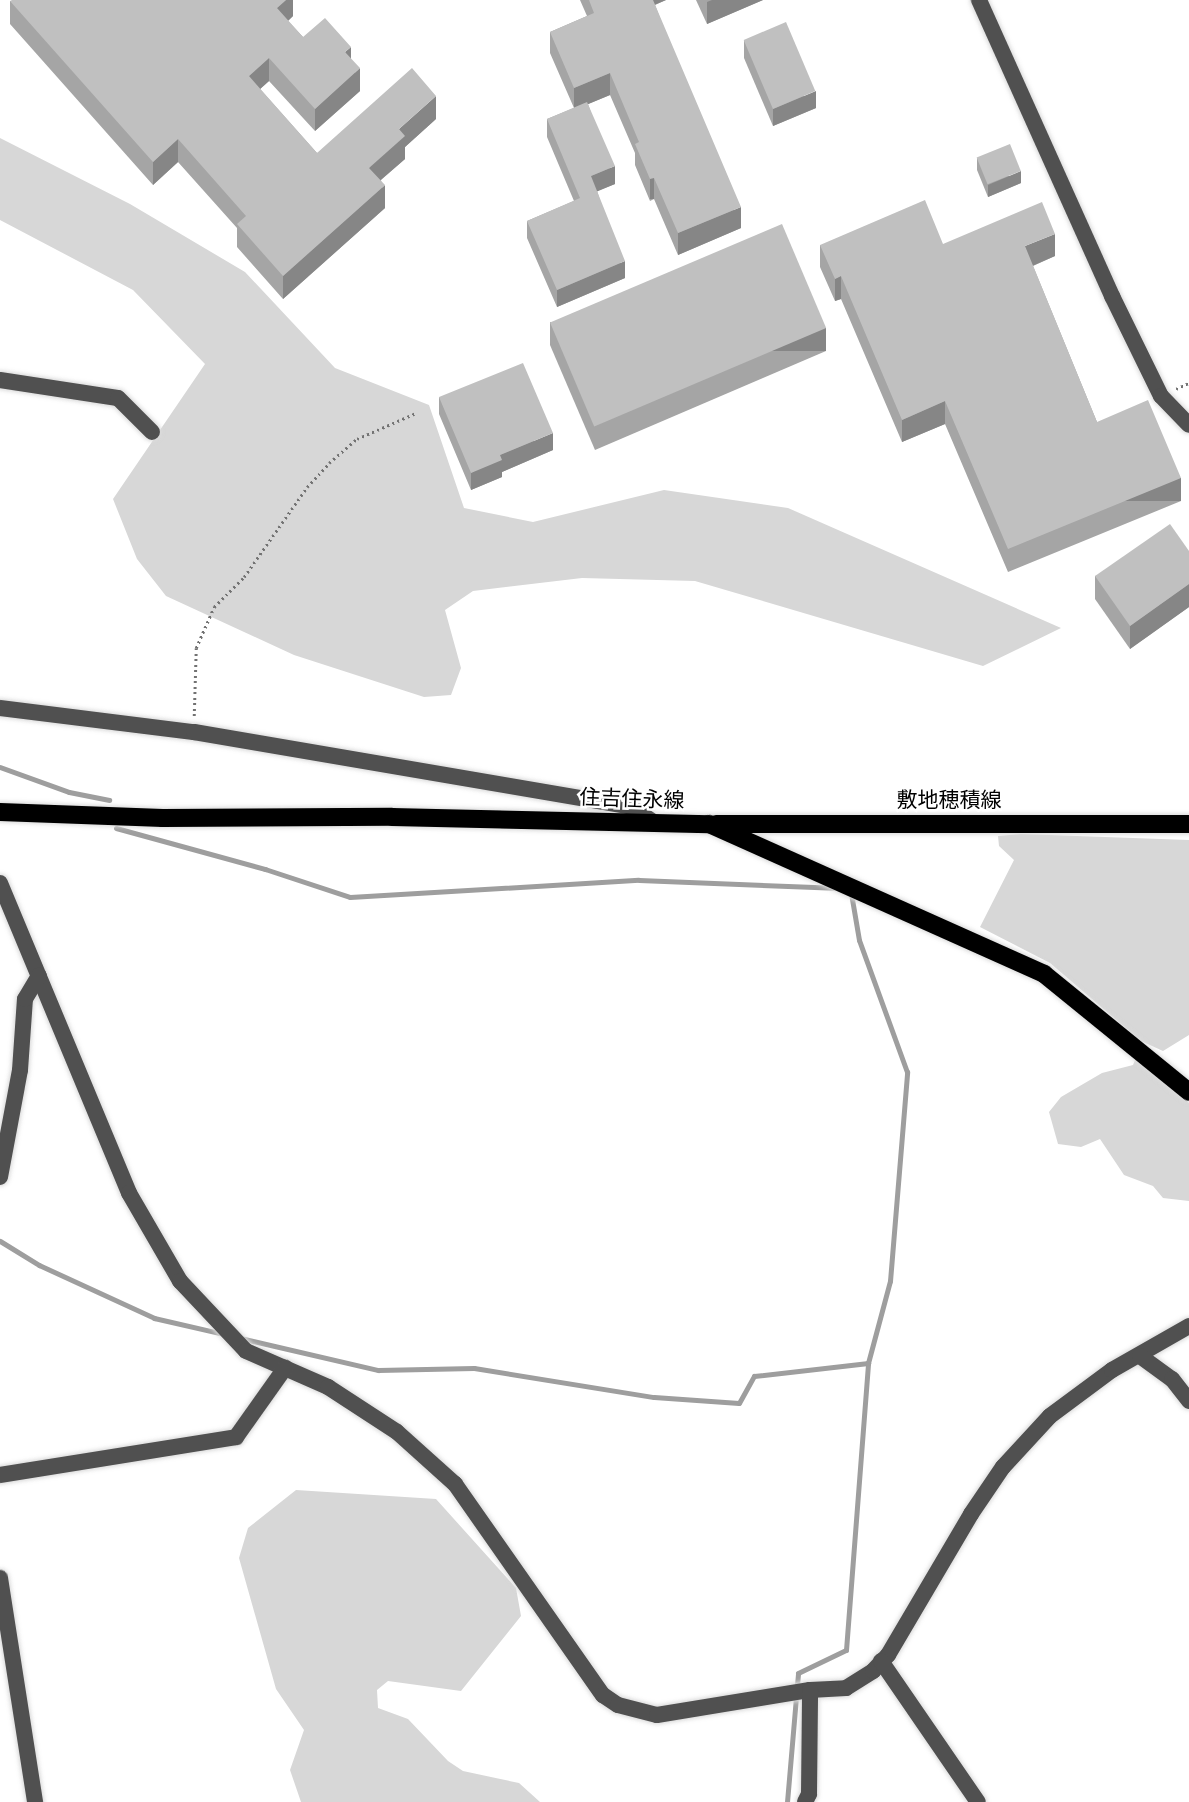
<!DOCTYPE html>
<html>
<head>
<meta charset="utf-8">
<style>
	body { margin:0 }
	#map { position:relative; width:1189px; height:1802px; overflow:hidden; background:#fff; font-family:Poppins,"Noto Sans JP",sans-serif }
	div>[style] { position:absolute }
	.green>* { inset:0; background:#d7d7d7 }
	.stream>* { height:5px; margin:-2.5px; padding:0 2.5px; transform-origin:2.5px; border-radius:2.5px; background:#9e9e9e }
	.path>* { height:2.5px; margin-top:-1.25px; transform-origin:0; background:repeating-linear-gradient(90deg,#727272 0 2px,transparent 0 5.5px) }
	.roads { filter:drop-shadow(0 0 2px #dbdbdb) drop-shadow(0 0 2px #dbdbdb) }
	.minor>* { height:16px; margin:-8px; padding:0 8px; transform-origin:8px; border-radius:8px; background:#505050 }
	.major>* { height:18px; margin:-9px; padding:0 9px; transform-origin:9px; border-radius:9px; background:#000 }
	.wall>* { inset:0; background:#a5a5a5 }
	.shaded-wall>* { inset:0; background:#868686; transform-origin:0 0 }
	.building>* { inset:0; background:#c0c0c0; transform-origin:0 0 }
	span { translate:-50% -50%; white-space:nowrap; text-align:center; line-height:1.15; -webkit-text-stroke:5px #fff; paint-order:stroke }
	.street-label { font-size:21px; color:#000 }
</style>
</head>
<body>
<div id="map">
	<div class="green">
		<div style="clip-path:polygon(0 138px,130px 204px,245px 272px,335px 368px,429px 405px,464px 508px,533px 522px,664px 490px,788px 508px,1061px 628px,983px 666px,695px 581px,582px 578px,473px 591px,445px 610px,461px 668px,451px 695px,424px 697px,294px 655px,166px 596px,137px 559px,113px 499px,205px 364px,133px 290px,0 220px)"></div>
		<div style="clip-path:polygon(1021px 834px,1189px 840px,1189px 1035px,1163px 1051px,1141px 1041px,1050px 963px,980px 927px,1014px 860px,999px 846px,998px 836px)"></div>
		<div style="clip-path:polygon(1136px 1058px,1189px 1103px,1189px 1201px,1163px 1198px,1153px 1186px,1124px 1175px,1100px 1139px,1081px 1147px,1058px 1144px,1049px 1112px,1061px 1097px,1102px 1073px,1133px 1065px)"></div>
		<div style="clip-path:polygon(296px 1490px,436px 1499px,516px 1588px,521px 1616px,461px 1691px,388px 1681px,377px 1690px,378px 1708px,408px 1719px,448px 1761px,463px 1771px,519px 1783px,540px 1802px,301px 1802px,290px 1770px,304px 1730px,276px 1689px,239px 1558px,248px 1528px)"></div>
	</div>
	<div class="stream">
		<div style="left:0;top:767px;width:73px;rotate:19.9deg"></div>
		<div style="left:69px;top:792px;width:41px;rotate:11.3deg"></div>
		<div style="left:116px;top:828px;width:155px;rotate:15.4deg"></div>
		<div style="left:265px;top:869px;width:89px;rotate:18.2deg"></div>
		<div style="left:350px;top:897px;width:289px;rotate:-3.4deg"></div>
		<div style="left:639px;top:880px;width:195px;rotate:2.3deg"></div>
		<div style="left:0;top:1241px;width:46px;rotate:31.6deg"></div>
		<div style="left:39px;top:1265px;width:127px;rotate:24.7deg"></div>
		<div style="left:154px;top:1318px;width:72px;rotate:12.9deg"></div>
		<div style="left:240px;top:1338px;width:142px;rotate:13.1deg"></div>
		<div style="left:378px;top:1370px;width:96px;rotate:-1.2deg"></div>
		<div style="left:474px;top:1368px;width:182px;rotate:9.2deg"></div>
		<div style="left:654px;top:1397px;width:85px;rotate:4deg"></div>
		<div style="left:739px;top:1403px;width:31px;rotate:-61deg"></div>
		<div style="left:754px;top:1376px;width:115px;rotate:-6.5deg"></div>
		<div style="left:787px;top:1802px;width:129px;rotate:-85.1deg"></div>
		<div style="left:798px;top:1673px;width:53px;rotate:-25.6deg"></div>
		<div style="left:846px;top:1650px;width:288px;rotate:-85.6deg"></div>
		<div style="left:868px;top:1363px;width:85px;rotate:-75deg"></div>
		<div style="left:890px;top:1281px;width:210px;rotate:-85.3deg"></div>
		<div style="left:907px;top:1072px;width:140px;rotate:-110deg"></div>
		<div style="left:859px;top:940px;width:48px;rotate:-99.7deg"></div>
	</div>
	<div class="path">
		<div style="left:1176px;top:389px;width:14px;rotate:-25deg"></div>
		<div style="left:194px;top:716px;width:68px;rotate:-88.3deg"></div>
		<div style="left:196px;top:648px;width:45px;rotate:-66.3deg"></div>
		<div style="left:214px;top:607px;width:42px;rotate:-45deg"></div>
		<div style="left:244px;top:577px;width:110px;rotate:-55deg"></div>
		<div style="left:307px;top:487px;width:33px;rotate:-47deg"></div>
		<div style="left:329px;top:463px;width:37px;rotate:-41deg"></div>
		<div style="left:357px;top:439px;width:64px;rotate:-23.8deg"></div>
	</div>
	<div class="roads">
		<div class="minor">
			<div style="left:979px;top:0;width:325px;rotate:65.8deg"></div>
			<div style="left:1112px;top:296px;width:111px;rotate:63.9deg"></div>
			<div style="left:1161px;top:396px;width:40px;rotate:46deg"></div>
			<div style="left:0;top:380px;width:119px;rotate:8.7deg"></div>
			<div style="left:118px;top:398px;width:48px;rotate:45deg"></div>
			<div style="left:0;top:708px;width:195px;rotate:7.1deg"></div>
			<div style="left:194px;top:732px;width:443px;rotate:9.7deg"></div>
			<div style="left:631px;top:807px;width:25px;rotate:34deg"></div>
			<div style="left:0;top:883px;width:336px;rotate:67.4deg"></div>
			<div style="left:129px;top:1193px;width:102px;rotate:59.9deg"></div>
			<div style="left:180px;top:1281px;width:96px;rotate:46.7deg"></div>
			<div style="left:246px;top:1351px;width:90px;rotate:23.7deg"></div>
			<div style="left:328px;top:1387px;width:82px;rotate:33.1deg"></div>
			<div style="left:397px;top:1432px;width:78px;rotate:41.9deg"></div>
			<div style="left:455px;top:1484px;width:258px;rotate:55deg"></div>
			<div style="left:603px;top:1695px;width:18px;rotate:34deg"></div>
			<div style="left:618px;top:1705px;width:40px;rotate:14.4deg"></div>
			<div style="left:657px;top:1715px;width:155px;rotate:-9.3deg"></div>
			<div style="left:810px;top:1690px;width:36px;rotate:-3deg"></div>
			<div style="left:846px;top:1688px;width:32px;rotate:-32deg"></div>
			<div style="left:873px;top:1671px;width:22px;rotate:-47deg"></div>
			<div style="left:888px;top:1655px;width:164px;rotate:-59.5deg"></div>
			<div style="left:971px;top:1514px;width:57px;rotate:-55.8deg"></div>
			<div style="left:1003px;top:1467px;width:69px;rotate:-47.3deg"></div>
			<div style="left:1050px;top:1416px;width:77px;rotate:-36.6deg"></div>
			<div style="left:1112px;top:1370px;width:89px;rotate:-29.7deg"></div>
			<div style="left:0;top:1177px;width:109px;rotate:-79.4deg"></div>
			<div style="left:20px;top:1070px;width:71px;rotate:-86deg"></div>
			<div style="left:25px;top:999px;width:27px;rotate:-59deg"></div>
			<div style="left:1140px;top:1356px;width:39px;rotate:36deg"></div>
			<div style="left:1172px;top:1379px;width:28px;rotate:52deg"></div>
			<div style="left:0;top:1475px;width:239px;rotate:-9.1deg"></div>
			<div style="left:236px;top:1437px;width:85px;rotate:-54.6deg"></div>
			<div style="left:0;top:1578px;width:227px;rotate:81.1deg"></div>
			<div style="left:881px;top:1661px;width:171px;rotate:55.5deg"></div>
			<div style="left:805px;top:1802px;width:9px;rotate:-63deg"></div>
			<div style="left:809px;top:1794px;width:104px;rotate:-89.4deg"></div>
		</div>
		<div class="major">
			<div style="left:0;top:812px;width:163px;rotate:2.1deg"></div>
			<div style="left:163px;top:818px;width:229px;rotate:-0.3deg"></div>
			<div style="left:392px;top:817px;width:317px;rotate:1.3deg"></div>
			<div style="left:709px;top:824px;width:367px;rotate:24.1deg"></div>
			<div style="left:1044px;top:974px;width:187px;rotate:39.1deg"></div>
			<div style="left:716px;top:824px;width:473px"></div>
		</div>
	</div>
	<div class="wall">
		<div style="clip-path:polygon(293px 0,293px 16px,288px 21px,303px 37px,351px 59px,360px 91px,315px 131px,269px 81px,260px 89px,317px 153px,436px 119px,405px 147px,405px 159px,381px 180px,385px 208px,283px 299px,237px 247px,237px 228px,178px 162px,153px 185px,10px 24px,10px 1px)"></div>
		<div style="clip-path:polygon(580px 0,666px 0,655px 5px,741px 228px,678px 255px,654px 199px,650px 201px,635px 165px,635px 153px,610px 95px,588px 104px,615px 184px,597px 191px,625px 278px,557px 307px,527px 238px,527px 221px,574px 201px,547px 137px,547px 119px,574px 108px,550px 53px,550px 32px,587px 16px)"></div>
		<div style="clip-path:polygon(696px 0,763px 0,707px 24px)"></div>
		<div style="clip-path:polygon(744px 40px,816px 108px,773px 126px,744px 58px)"></div>
		<div style="clip-path:polygon(977px 158px,1021px 183px,988px 197px,977px 170px)"></div>
		<div style="clip-path:polygon(943px 244px,1055px 256px,1033px 266px,1097px 422px,1181px 501px,1008px 572px,945px 424px,902px 442px,841px 299px,835px 301px,820px 267px,820px 245px)"></div>
		<div style="clip-path:polygon(550px 322px,826px 351px,595px 450px,550px 345px)"></div>
		<div style="clip-path:polygon(439px 397px,553px 450px,502px 472px,502px 477px,471px 490px,439px 414px)"></div>
		<div style="clip-path:polygon(1189px 551px,1189px 607px,1130px 649px,1095px 599px,1095px 576px)"></div>
	</div>
	<div class="shaded-wall">
		<div style="clip-path:polygon(286px 0,293px 0,293px 16px,277px 31px,277px 8px)"></div>
		<div style="clip-path:polygon(647px 0,666px 0,647px 8px)"></div>
		<div style="clip-path:polygon(712px 0,763px 0,707px 24px,707px 2px)"></div>
		<div style="clip-path:polygon(351px 47px,351px 70px,345px 52px)"></div>
		<div style="clip-path:polygon(269px 58px,269px 81px,249px 99px,249px 76px)"></div>
		<div style="clip-path:polygon(360px 68px,360px 91px,315px 131px,315px 109px)"></div>
		<div style="clip-path:polygon(610px 73px,610px 95px,574px 110px,574px 88px)"></div>
		<div style="clip-path:polygon(816px 91px,816px 108px,773px 126px,773px 109px)"></div>
		<div style="clip-path:polygon(436px 96px,436px 119px,405px 147px,405px 159px,369px 190px,369px 168px,399px 129px)"></div>
		<div style="clip-path:polygon(178px 139px,178px 162px,153px 185px,153px 162px)"></div>
		<div style="clip-path:polygon(615px 166px,615px 184px,591px 194px,591px 176px)"></div>
		<div style="clip-path:polygon(1021px 171px,1021px 183px,988px 197px,988px 185px)"></div>
		<div style="left:654px;top:178px;width:21px;height:4px;rotate:90deg"></div>
		<div style="clip-path:polygon(385px 185px,385px 208px,283px 299px,283px 276px)"></div>
		<div style="clip-path:polygon(741px 207px,741px 228px,678px 255px,678px 233px)"></div>
		<div style="clip-path:polygon(1055px 234px,1055px 256px,1025px 269px,1025px 246px)"></div>
		<div style="clip-path:polygon(625px 261px,625px 278px,557px 307px,557px 290px)"></div>
		<div style="clip-path:polygon(841px 276px,841px 299px,835px 301px,835px 279px)"></div>
		<div style="left:826px;top:328px;width:23px;height:251px;rotate:90deg"></div>
		<div style="clip-path:polygon(945px 401px,945px 424px,902px 442px,902px 420px)"></div>
		<div style="clip-path:polygon(553px 433px,553px 450px,502px 472px,502px 477px,471px 490px,471px 473px,500px 455px)"></div>
		<div style="left:1181px;top:478px;width:23px;height:187px;rotate:90deg"></div>
		<div style="clip-path:polygon(1189px 584px,1189px 607px,1130px 649px,1130px 626px)"></div>
	</div>
	<div class="building">
		<div style="clip-path:polygon(12px 0,286px 0,277px 8px,303px 37px,325px 18px,351px 47px,345px 52px,360px 68px,315px 109px,269px 58px,249px 76px,317px 153px,412px 68px,436px 96px,399px 129px,405px 136px,369px 168px,385px 185px,283px 276px,237px 224px,246px 216px,178px 139px,153px 162px,10px 1px)"></div>
		<div style="clip-path:polygon(589px 0,653px 0,741px 207px,678px 233px,654px 178px,650px 179px,635px 144px,639px 142px,610px 73px,574px 88px,550px 32px,594px 13px)"></div>
		<div style="left:786px;top:22px;width:75px;height:46px;rotate:67deg"></div>
		<div style="clip-path:polygon(587px 102px,615px 166px,591px 176px,625px 261px,557px 290px,527px 221px,580px 198px,547px 119px)"></div>
		<div style="left:1010px;top:144px;width:29px;height:36px;rotate:68deg"></div>
		<div style="clip-path:polygon(925px 200px,943px 244px,1042px 202px,1055px 234px,1025px 246px,1097px 422px,1148px 400px,1181px 478px,1008px 549px,945px 401px,902px 420px,841px 276px,835px 279px,820px 245px)"></div>
		<div style="left:782px;top:224px;width:113px;height:252px;rotate:67deg"></div>
		<div style="clip-path:polygon(523px 363px,553px 433px,500px 455px,502px 460px,471px 473px,439px 397px)"></div>
		<div style="clip-path:polygon(1170px 524px,1189px 551px,1189px 584px,1130px 626px,1095px 576px)"></div>
	</div>
	<div class="street-label">
		<span style="left:632px;top:799px;rotate:2deg">住吉住永線</span>
		<span style="left:949px;top:800px">敷地穂積線</span>
	</div>
</div>
</body>
</html>
